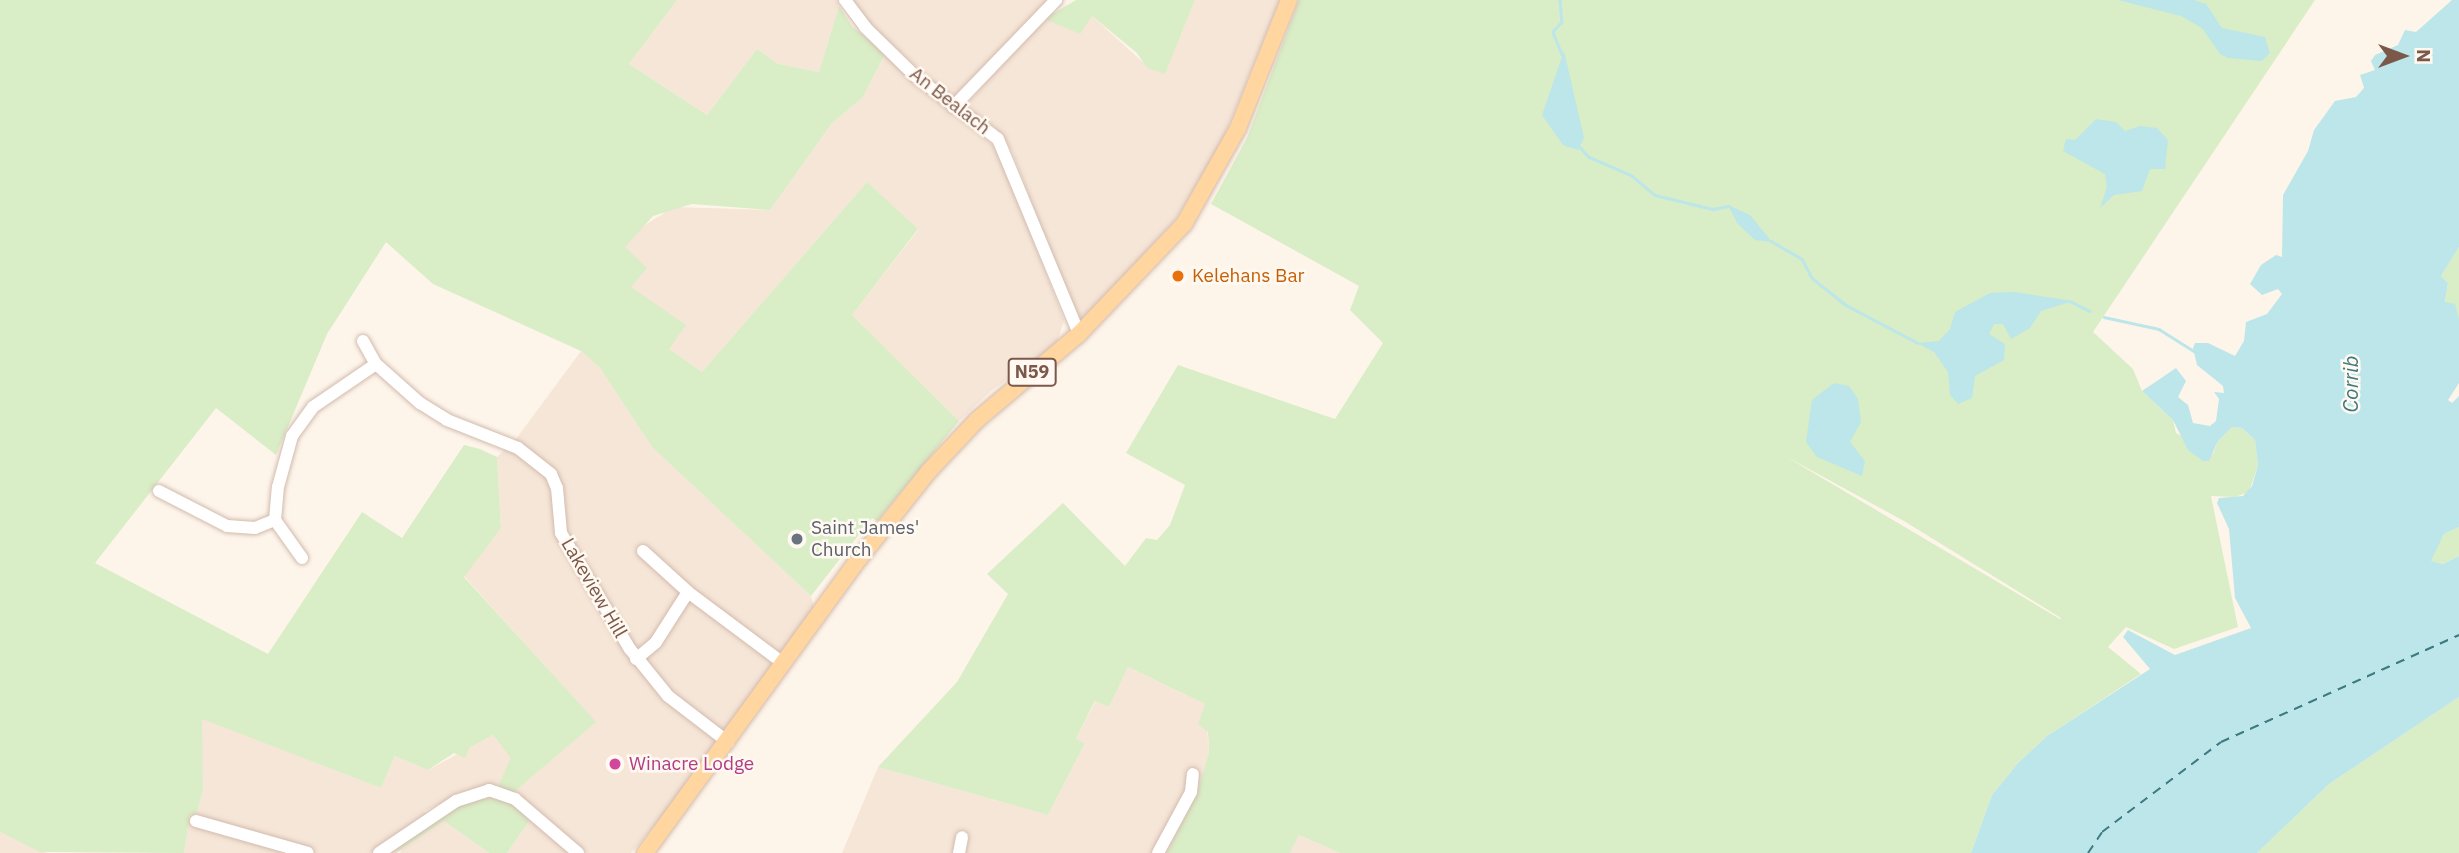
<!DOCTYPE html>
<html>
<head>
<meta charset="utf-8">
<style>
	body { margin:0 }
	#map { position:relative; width:2459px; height:853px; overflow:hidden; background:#fef5ea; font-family:"IBM Plex Sans",sans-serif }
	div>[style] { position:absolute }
	.residential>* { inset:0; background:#f6e6d7 }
	.green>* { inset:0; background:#d9edc6 }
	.water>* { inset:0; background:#bce6e9 }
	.stream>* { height:2.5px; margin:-1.25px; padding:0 1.25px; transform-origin:1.25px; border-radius:1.25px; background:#bce6e9 }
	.ferry>* { height:2px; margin-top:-1px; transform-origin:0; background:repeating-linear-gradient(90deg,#3c7980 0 9px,transparent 0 16px) }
	.roads { filter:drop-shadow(0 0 2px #d2bbae) drop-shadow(0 0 2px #d2bbae) }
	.minor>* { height:12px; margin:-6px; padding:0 6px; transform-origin:6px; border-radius:6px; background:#fff }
	.major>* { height:16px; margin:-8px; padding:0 8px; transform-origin:8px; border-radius:8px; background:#ffd5a0 }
	.dots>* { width:19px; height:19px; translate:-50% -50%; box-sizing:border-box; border:4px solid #fff9f1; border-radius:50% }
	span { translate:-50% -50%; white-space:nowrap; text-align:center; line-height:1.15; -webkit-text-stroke:5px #fff9f1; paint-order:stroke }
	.shield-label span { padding:2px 5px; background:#fff9f1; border:2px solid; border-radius:5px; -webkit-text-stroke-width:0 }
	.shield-label { font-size:18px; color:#7b584a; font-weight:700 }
	.street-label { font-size:19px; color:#7b584a }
	.food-label { font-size:19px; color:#c56008 }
	.left { translate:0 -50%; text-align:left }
	.worship-label { font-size:19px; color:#5b616d }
	.hotel-label { font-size:19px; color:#b23c85 }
	.water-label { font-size:21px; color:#3c7980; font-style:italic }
	.north { position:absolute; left:2368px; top:21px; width:70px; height:70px; -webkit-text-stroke:5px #fff9f1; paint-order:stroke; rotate:90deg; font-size:19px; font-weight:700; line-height:28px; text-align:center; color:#7b584a }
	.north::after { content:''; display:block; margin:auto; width:24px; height:32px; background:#7b584a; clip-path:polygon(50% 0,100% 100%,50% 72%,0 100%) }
</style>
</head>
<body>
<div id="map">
	<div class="residential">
		<div style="clip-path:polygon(677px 0,837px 0,839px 6px,819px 72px,778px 64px,757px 49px,707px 115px,629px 64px)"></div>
		<div style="clip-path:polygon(850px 0,1048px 0,953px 100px,862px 17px)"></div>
		<div style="clip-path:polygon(1195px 0,1280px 0,1220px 146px,1175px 220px,1083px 320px,1077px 319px,1012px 151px,996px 128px,965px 106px,1044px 19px,1092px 16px,1145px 64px,1165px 73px)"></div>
		<div style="clip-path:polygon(885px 54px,998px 150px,1064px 320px,1056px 346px,992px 390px,959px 421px,852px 315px,918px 230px,867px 182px,702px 372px,669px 349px,631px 287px,625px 247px,640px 228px,674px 207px,770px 210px,832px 123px,863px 97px)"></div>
		<div style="clip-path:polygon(581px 351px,600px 368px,652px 447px,811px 596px,814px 608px,674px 802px,631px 853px,587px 853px,513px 793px,595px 722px,464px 576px,501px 528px,497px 457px,516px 439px)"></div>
		<div style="clip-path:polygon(1128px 667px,1205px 704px,1209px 752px,1197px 793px,1167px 853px,842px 853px,878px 767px,1048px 815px,1085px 743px,1076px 739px,1096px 701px,1109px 707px)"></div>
		<div style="clip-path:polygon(201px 718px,381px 788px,395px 756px,428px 770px,493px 735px,512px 758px,498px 786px,471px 789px,424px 811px,431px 820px,398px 844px,396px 853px,184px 853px,190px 813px,196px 815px,203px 790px)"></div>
		<div style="clip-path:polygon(530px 820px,569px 853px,507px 853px)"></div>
		<div style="clip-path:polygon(444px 821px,489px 853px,400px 853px,402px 849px)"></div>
		<div style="clip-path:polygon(0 832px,40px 851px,47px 853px,0 853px)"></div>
		<div style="clip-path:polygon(1299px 835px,1340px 853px,1290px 853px)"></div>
	</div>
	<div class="green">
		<div style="clip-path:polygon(0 0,677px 0,629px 64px,707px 115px,757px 49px,778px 64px,819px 72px,839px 6px,852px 26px,885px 54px,863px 97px,832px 123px,770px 210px,692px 204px,653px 216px,625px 247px,647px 268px,631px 287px,686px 325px,669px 349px,702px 372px,867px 182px,918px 229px,852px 315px,959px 421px,877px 521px,872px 518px,811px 596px,652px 447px,600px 368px,581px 351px,433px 284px,386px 242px,327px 334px,276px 455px,216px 408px,95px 563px,268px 654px,362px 512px,402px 538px,464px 445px,480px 449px,497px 457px,501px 528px,464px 577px,596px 722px,513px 793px,498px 786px,511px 758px,493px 735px,469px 748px,465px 758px,454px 753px,428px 770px,395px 756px,381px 788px,202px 719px,203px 790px,196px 816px,190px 814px,184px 853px,40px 852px,0 832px)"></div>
		<div style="clip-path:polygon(1076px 0,1195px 0,1165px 74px,1147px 68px,1137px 53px,1092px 16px,1080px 34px,1044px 19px)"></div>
		<div style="clip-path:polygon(evenodd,1299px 0,2315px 0,2093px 332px,2133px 369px,2142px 391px,2173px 420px,2176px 433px,2213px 454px,2218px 441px,2232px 427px,2242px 428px,2255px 440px,2258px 465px,2249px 492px,2235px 497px,2211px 496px,2238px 627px,2174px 649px,2126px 627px,2108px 647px,2141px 674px,2047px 736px,2018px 763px,1992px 795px,1971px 853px,1340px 853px,1299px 835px,1290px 853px,1167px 853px,1197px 793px,1209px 752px,1208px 732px,1198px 724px,1205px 704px,1128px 667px,1109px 707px,1095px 701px,1076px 739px,1085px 743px,1048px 815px,878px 767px,957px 682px,1008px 594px,987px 574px,1063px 503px,1125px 566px,1146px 538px,1157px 540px,1170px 525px,1185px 485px,1126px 453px,1178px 365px,1335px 419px,1383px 343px,1350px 310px,1359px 286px,1211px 204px,1247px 138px,1299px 0,1785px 456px,1904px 521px,2061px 618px,2060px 619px,1785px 456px)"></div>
		<div style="clip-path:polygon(2459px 247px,2459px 319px,2445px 303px,2448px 283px,2441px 276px)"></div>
		<div style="clip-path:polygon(2459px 527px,2459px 556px,2443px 564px,2430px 561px,2444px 534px)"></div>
		<div style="clip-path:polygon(2459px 697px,2459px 853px,2257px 853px,2329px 784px)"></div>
		<div style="clip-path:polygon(482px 794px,508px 801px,530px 820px,507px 853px,489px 853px,444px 821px,396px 853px,398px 844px,431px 820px)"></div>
	</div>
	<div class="water">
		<div style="clip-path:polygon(2118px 0,2194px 0,2206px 4px,2222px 28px,2265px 37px,2270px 53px,2262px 61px,2228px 58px,2220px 54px,2202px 28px,2181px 16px)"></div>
		<div style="clip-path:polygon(2452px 0,2459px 0,2459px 247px,2441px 276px,2448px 283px,2445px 302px,2455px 304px,2459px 319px,2459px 383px,2448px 400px,2452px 403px,2459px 396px,2459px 527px,2444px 534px,2431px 561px,2443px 564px,2459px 556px,2459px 697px,2329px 784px,2257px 853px,1971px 853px,1992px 795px,2018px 763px,2047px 736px,2150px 669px,2123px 637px,2128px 630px,2175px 655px,2251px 628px,2235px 598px,2229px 529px,2217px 503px,2219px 498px,2243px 496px,2252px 486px,2258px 465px,2255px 440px,2242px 428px,2232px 427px,2218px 441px,2209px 461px,2203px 461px,2188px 450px,2173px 420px,2142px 391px,2176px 368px,2186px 381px,2178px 397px,2188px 405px,2193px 423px,2210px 426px,2216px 421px,2219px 399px,2214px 392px,2224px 393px,2223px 386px,2197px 365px,2193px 348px,2195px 343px,2208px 343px,2235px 356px,2244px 341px,2246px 322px,2267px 314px,2282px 294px,2278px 289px,2262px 295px,2250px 284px,2261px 265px,2276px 255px,2282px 257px,2283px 195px,2308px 151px,2314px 130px,2335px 101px,2356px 97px,2364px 88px,2360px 75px,2375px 70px,2371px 61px,2375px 55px,2398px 45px,2405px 30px,2416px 32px)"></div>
		<div style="clip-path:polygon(1564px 51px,1584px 138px,1578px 150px,1563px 145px,1542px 115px)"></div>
		<div style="clip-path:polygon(2096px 119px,2116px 122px,2125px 131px,2140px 126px,2157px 128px,2168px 140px,2165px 169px,2150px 169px,2142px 191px,2114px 195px,2100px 208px,2107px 187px,2105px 174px,2063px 151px,2066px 139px,2075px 140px)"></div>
		<div style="clip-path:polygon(1728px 205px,1750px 215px,1772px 242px,1755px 240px,1737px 223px)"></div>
		<div style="clip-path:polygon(2015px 292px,2073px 301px,2041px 311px,2030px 328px,2011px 339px,2003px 324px,1994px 324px,1989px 334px,2005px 344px,2004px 360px,1975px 376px,1972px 398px,1958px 404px,1950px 395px,1948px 372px,1934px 352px,1917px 343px,1939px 341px,1950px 329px,1955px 312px,1990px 293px)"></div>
		<div style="clip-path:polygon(1834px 383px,1849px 386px,1858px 399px,1861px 422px,1850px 442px,1865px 461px,1862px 476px,1817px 457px,1806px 442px,1812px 400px)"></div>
	</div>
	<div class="stream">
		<div style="left:1560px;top:0;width:22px;rotate:85deg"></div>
		<div style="left:1562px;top:22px;width:13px;rotate:132deg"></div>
		<div style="left:1553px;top:32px;width:24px;rotate:68deg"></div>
		<div style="left:1579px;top:146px;width:15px;rotate:48deg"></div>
		<div style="left:1589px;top:157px;width:46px;rotate:23.2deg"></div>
		<div style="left:1631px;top:175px;width:31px;rotate:40deg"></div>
		<div style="left:1655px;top:195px;width:60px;rotate:13.6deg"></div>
		<div style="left:1713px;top:209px;width:16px;rotate:-11deg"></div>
		<div style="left:1771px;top:241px;width:36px;rotate:30deg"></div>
		<div style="left:1802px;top:259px;width:21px;rotate:62deg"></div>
		<div style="left:1812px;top:278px;width:43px;rotate:38.5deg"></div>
		<div style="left:1846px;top:305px;width:81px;rotate:27.8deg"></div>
		<div style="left:2070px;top:301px;width:22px;rotate:27deg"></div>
		<div style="left:2104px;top:317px;width:56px;rotate:12.3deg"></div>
		<div style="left:2159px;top:329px;width:45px;rotate:32.3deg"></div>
	</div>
	<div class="ferry">
		<div style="left:2088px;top:853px;width:25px;rotate:-56deg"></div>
		<div style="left:2102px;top:832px;width:149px;rotate:-37.1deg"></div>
		<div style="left:2221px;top:742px;width:261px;rotate:-24.2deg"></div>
	</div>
	<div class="roads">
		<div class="minor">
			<div style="left:845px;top:0;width:34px;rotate:53deg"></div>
			<div style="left:865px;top:27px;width:70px;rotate:44.4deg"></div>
			<div style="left:915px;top:76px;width:104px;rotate:37.2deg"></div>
			<div style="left:998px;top:139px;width:211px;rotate:67.4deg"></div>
			<div style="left:953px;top:107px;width:149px;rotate:-46.1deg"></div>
			<div style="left:363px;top:341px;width:26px;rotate:61deg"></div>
			<div style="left:376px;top:364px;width:59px;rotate:41.6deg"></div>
			<div style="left:420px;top:403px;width:32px;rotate:32deg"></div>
			<div style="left:447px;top:420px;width:76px;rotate:21.5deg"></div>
			<div style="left:518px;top:448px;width:42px;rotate:38.2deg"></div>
			<div style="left:551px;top:474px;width:15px;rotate:67deg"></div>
			<div style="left:557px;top:488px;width:45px;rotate:84.9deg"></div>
			<div style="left:561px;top:533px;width:135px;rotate:59.3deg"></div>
			<div style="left:630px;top:649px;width:60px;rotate:51deg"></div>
			<div style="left:668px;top:696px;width:76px;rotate:37.5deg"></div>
			<div style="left:159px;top:491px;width:76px;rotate:27.2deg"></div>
			<div style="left:227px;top:526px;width:28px;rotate:4deg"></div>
			<div style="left:255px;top:528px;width:22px;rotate:-22deg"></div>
			<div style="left:643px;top:551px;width:61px;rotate:42.3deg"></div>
			<div style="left:688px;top:592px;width:119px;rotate:36.8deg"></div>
			<div style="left:302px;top:558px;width:47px;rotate:-125.4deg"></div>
			<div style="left:275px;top:520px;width:33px;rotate:-85deg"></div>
			<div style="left:278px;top:487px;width:53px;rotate:-74.6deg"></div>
			<div style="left:292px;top:436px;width:36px;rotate:-54deg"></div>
			<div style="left:313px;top:407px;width:76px;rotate:-34.3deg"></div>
			<div style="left:636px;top:659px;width:26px;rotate:-40deg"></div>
			<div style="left:656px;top:642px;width:59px;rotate:-57.4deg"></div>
			<div style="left:196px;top:821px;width:116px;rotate:15.9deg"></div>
			<div style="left:379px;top:853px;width:93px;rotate:-34deg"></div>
			<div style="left:456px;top:801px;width:35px;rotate:-18deg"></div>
			<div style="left:489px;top:790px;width:28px;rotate:19deg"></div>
			<div style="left:515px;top:799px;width:83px;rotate:40.6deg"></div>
			<div style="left:959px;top:853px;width:16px;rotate:-79deg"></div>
			<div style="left:1158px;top:853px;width:69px;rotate:-61.6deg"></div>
			<div style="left:1191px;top:792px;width:18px;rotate:-84deg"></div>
		</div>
		<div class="major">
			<div style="left:645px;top:853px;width:357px;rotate:-54deg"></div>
			<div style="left:855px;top:564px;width:119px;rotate:-51.5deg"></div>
			<div style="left:929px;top:471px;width:70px;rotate:-46.7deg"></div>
			<div style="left:977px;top:420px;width:133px;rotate:-40.1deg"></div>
			<div style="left:1079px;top:334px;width:152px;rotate:-46.3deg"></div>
			<div style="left:1184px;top:224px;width:110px;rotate:-60.6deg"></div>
			<div style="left:1238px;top:128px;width:138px;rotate:-68.3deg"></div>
		</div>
	</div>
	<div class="dots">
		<div style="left:1178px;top:276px;background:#e8710a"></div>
		<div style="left:797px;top:539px;background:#6b7280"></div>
		<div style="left:615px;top:764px;background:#d1479c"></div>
	</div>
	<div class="shield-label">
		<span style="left:1032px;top:372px">N59</span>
	</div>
	<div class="street-label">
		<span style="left:950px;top:101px;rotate:38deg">An Bealach</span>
		<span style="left:594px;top:588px;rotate:60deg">Lakeview Hill</span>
	</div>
	<div class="food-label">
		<span class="left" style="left:1192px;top:276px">Kelehans Bar</span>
	</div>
	<div class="worship-label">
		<span class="left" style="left:811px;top:539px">Saint James'<br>Church</span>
	</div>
	<div class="hotel-label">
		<span class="left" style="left:629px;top:764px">Winacre Lodge</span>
	</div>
	<div class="water-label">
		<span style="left:2350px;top:384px;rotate:-90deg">Corrib</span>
	</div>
	<div class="north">N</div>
</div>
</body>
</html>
